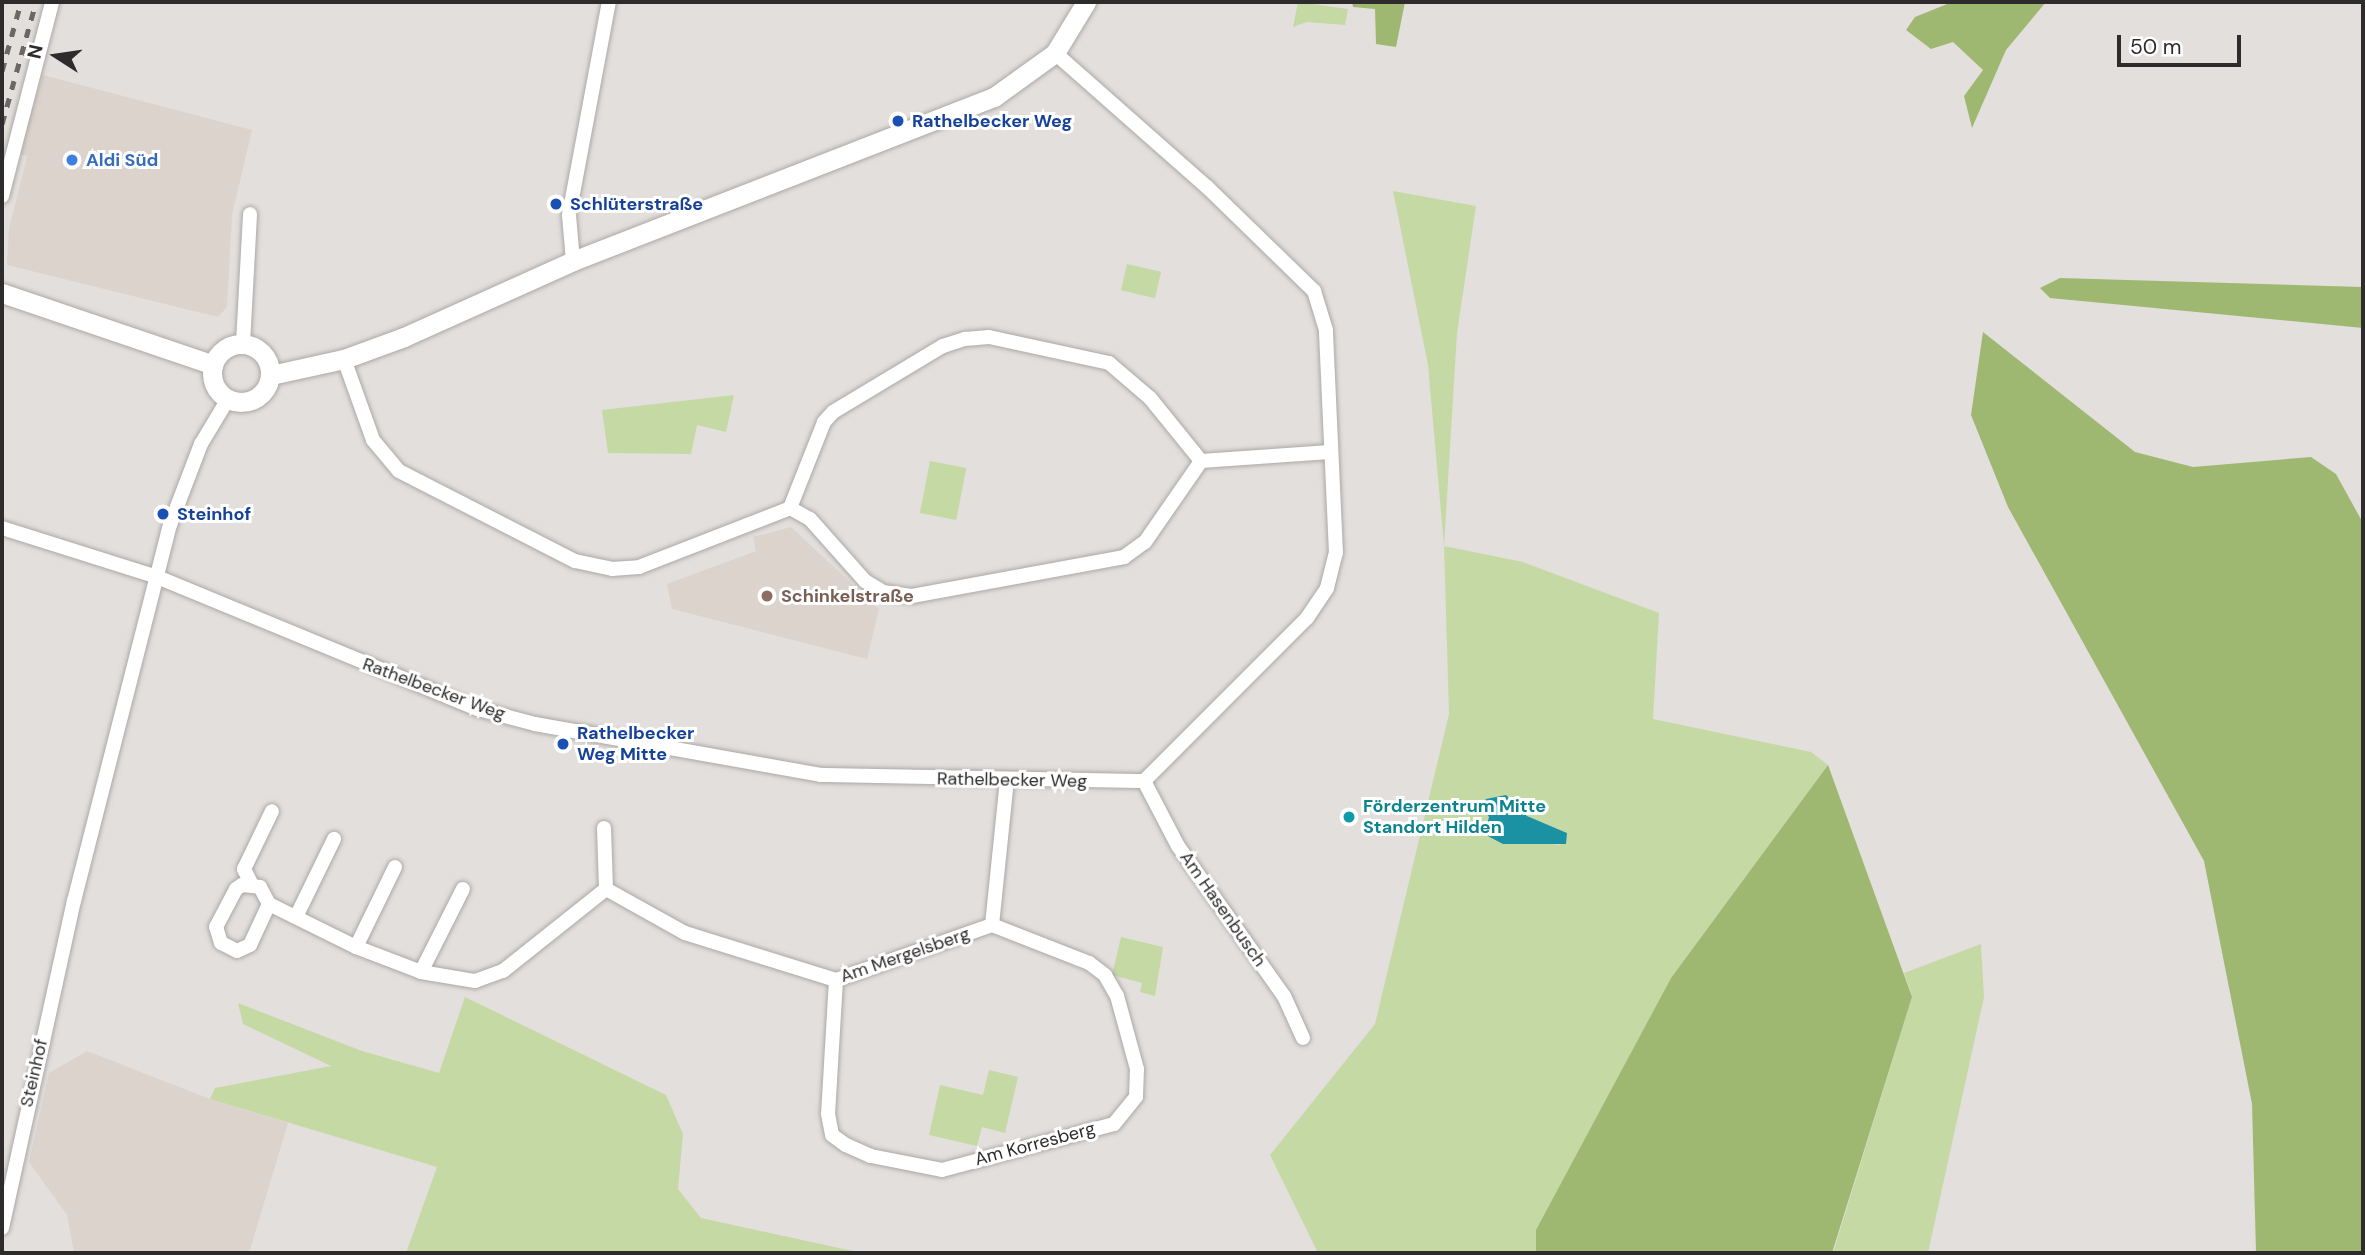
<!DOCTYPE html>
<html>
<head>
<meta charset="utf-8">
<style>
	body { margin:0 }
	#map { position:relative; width:2365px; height:1255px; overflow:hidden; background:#e3dfdd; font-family:"DM Sans",sans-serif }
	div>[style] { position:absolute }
	.built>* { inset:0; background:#dcd3cc }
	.green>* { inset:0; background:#c5d9a4; transform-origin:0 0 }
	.forest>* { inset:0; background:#9fb871 }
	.water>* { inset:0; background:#1b92a3 }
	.roads { filter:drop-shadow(0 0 2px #aba8a6) drop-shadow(0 0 2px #aba8a6) }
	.street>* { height:14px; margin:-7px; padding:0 7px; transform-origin:7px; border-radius:7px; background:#fff }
	.secondary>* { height:19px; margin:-9.5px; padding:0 9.5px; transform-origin:9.5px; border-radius:9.5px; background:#fff }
	.secondary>.ring { margin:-9.5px; padding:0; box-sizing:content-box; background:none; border:19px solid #fff; border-radius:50% }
	.rail>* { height:5px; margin-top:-2.5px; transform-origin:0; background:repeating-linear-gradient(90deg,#6a6766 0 9px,transparent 0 18px) }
	.dots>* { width:19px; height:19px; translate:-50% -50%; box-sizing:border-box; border:4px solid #fff; border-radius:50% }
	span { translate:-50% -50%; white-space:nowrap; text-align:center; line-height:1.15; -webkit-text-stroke:6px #fff; paint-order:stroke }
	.transit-label { font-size:18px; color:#164399; font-weight:700 }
	.left { translate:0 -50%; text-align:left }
	.shop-label { font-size:18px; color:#366cbe; font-weight:700 }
	.education-label { font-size:18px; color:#785e54; font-weight:700 }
	.street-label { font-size:18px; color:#2d2b2b }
	.culture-label { font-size:18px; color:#0d838f; font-weight:700 }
	.frame { position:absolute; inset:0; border:4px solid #2d2b2b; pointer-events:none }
	.north { position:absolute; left:21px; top:21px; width:70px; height:70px; -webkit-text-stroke:5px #fff; paint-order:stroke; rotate:282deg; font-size:19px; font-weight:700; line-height:28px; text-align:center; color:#2d2b2b }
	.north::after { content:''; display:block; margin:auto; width:24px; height:32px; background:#2d2b2b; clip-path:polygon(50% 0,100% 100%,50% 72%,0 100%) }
	.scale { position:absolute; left:2117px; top:35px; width:124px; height:32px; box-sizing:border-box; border:4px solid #2d2b2b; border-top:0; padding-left:9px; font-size:21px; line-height:24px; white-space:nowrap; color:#2d2b2b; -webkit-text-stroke:5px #fff; paint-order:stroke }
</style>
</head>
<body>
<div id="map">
	<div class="built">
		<div style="clip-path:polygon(43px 75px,252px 130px,232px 215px,227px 307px,218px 317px,7px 265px,9px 229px,27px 156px,19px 154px)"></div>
		<div style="clip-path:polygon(791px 527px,879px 609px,867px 659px,672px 609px,667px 584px,756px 551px,753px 537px)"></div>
		<div style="clip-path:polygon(87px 1051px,210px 1099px,288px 1123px,249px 1253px,74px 1252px,67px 1215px,29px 1162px,49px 1073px)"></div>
	</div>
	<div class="green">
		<div style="clip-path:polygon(1298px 2px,1348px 9px,1345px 25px,1307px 22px,1293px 27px)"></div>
		<div style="clip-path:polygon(evenodd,1393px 191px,1476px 206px,1457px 333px,1444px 546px,1523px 562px,1659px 613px,1653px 719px,1811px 752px,1828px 765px,1671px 978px,1537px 1230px,1536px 1253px,1318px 1253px,1270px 1155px,1375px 1024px,1449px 714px,1444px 546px,1428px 365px,1393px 191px,1506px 796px,1527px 816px,1567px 833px,1560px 845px,1522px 841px,1506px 844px,1485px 834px,1489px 817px,1481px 806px,1486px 799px,1506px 796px)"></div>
		<div style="left:1127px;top:264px;width:35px;height:27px;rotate:13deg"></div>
		<div style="clip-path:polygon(734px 395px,726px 432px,697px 425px,691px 454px,608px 453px,602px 410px)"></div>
		<div style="left:930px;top:461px;width:37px;height:53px;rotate:11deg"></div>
		<div style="clip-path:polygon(1121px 937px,1163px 947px,1155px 996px,1140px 992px,1142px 983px,1112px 975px)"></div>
		<div style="clip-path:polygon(1981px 944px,1984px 997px,1928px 1253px,1833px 1253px,1912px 997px,1904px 973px)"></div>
		<div style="clip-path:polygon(465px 997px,666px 1095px,683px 1134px,678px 1189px,701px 1218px,862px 1253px,406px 1253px,437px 1167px,210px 1099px,215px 1088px,331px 1066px,243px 1024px,238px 1003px,362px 1051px,439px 1073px)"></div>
		<div style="clip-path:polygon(989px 1070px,1018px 1077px,1005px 1133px,982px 1127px,977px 1146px,929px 1135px,940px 1085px,983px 1095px)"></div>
	</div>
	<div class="forest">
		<div style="clip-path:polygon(1352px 2px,1405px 2px,1396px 47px,1376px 44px,1375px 9px,1353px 7px)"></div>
		<div style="clip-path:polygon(1952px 2px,2046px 2px,2006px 50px,1972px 128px,1964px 96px,1983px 70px,1953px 42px,1931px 49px,1906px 30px,1915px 17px)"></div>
		<div style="clip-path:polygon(2060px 278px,2363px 287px,2363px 328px,2050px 298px,2040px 288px)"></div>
		<div style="clip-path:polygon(1983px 332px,2135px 452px,2193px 467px,2311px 457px,2336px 474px,2363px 523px,2363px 1253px,2256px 1253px,2252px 1104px,2204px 861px,2008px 507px,1971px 415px)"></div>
		<div style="clip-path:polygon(1828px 765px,1912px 997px,1832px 1253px,1536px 1253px,1536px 1230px,1671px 978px)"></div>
	</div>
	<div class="water">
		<div style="clip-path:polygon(1506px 795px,1527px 816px,1567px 833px,1566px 844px,1503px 844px,1484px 834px,1489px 817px,1481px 806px,1486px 799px)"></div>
	</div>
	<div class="roads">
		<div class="street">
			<div style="left:2px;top:196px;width:200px;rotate:-75.5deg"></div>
			<div style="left:573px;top:261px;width:46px;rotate:-95deg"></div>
			<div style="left:569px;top:215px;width:217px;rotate:-79.4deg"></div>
			<div style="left:243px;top:344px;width:130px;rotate:-86.9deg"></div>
			<div style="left:344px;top:359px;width:86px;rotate:70.3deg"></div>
			<div style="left:373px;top:440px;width:40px;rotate:50deg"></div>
			<div style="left:399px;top:471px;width:198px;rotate:27.1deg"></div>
			<div style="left:575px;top:561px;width:38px;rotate:12deg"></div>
			<div style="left:612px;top:569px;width:27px;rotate:-4deg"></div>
			<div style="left:639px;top:567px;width:162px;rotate:-21.3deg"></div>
			<div style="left:790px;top:508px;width:92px;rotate:-68.4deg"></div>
			<div style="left:824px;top:422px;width:13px;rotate:-48deg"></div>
			<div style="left:833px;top:412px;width:128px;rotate:-31deg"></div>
			<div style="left:943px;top:346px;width:23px;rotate:-18deg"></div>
			<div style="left:965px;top:339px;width:24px;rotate:-5deg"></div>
			<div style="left:989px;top:337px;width:123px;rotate:12.2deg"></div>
			<div style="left:1109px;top:363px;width:54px;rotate:40.5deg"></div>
			<div style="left:1150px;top:398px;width:81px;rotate:51deg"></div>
			<div style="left:1201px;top:461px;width:129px;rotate:-4deg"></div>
			<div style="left:790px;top:508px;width:23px;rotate:29deg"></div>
			<div style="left:810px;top:519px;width:83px;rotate:48.4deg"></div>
			<div style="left:865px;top:581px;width:21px;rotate:31deg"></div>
			<div style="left:883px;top:592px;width:29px;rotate:8deg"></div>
			<div style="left:912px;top:596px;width:216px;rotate:-10.4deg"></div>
			<div style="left:1124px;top:557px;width:26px;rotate:-36deg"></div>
			<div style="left:1145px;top:542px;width:98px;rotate:-55.3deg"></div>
			<div style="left:2px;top:528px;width:163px;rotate:17.5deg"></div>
			<div style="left:157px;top:577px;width:347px;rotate:22.4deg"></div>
			<div style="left:478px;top:709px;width:59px;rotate:14.7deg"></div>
			<div style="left:535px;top:724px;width:290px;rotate:10.1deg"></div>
			<div style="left:820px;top:775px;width:324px;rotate:1.1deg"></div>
			<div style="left:1144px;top:781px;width:231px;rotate:-45deg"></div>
			<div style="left:1307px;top:618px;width:36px;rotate:-56deg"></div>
			<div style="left:1327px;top:588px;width:36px;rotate:-76deg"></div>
			<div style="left:1336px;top:553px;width:223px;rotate:-92.6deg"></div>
			<div style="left:1326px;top:330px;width:41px;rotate:-107.1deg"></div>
			<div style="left:1314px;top:291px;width:149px;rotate:-135.8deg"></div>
			<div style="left:1207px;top:187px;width:203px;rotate:-138.6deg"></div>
			<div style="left:1144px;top:781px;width:73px;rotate:62.4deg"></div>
			<div style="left:1178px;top:846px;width:184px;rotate:54.8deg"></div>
			<div style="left:1284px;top:996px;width:46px;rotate:65.7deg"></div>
			<div style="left:604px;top:828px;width:61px;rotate:88.1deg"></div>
			<div style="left:242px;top:885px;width:18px;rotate:6deg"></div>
			<div style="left:260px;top:887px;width:19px;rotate:62deg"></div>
			<div style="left:269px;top:904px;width:45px;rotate:114.9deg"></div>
			<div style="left:250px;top:945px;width:14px;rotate:155deg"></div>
			<div style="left:237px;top:951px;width:18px;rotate:-153deg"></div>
			<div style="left:221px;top:943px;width:17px;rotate:-107deg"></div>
			<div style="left:216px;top:927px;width:43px;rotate:-62.2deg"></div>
			<div style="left:236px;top:889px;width:7px;rotate:-34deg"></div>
			<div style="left:252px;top:885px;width:18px;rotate:-117deg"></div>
			<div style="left:244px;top:869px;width:64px;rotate:-64.2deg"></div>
			<div style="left:269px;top:904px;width:97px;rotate:26.3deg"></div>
			<div style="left:356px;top:947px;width:70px;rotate:21deg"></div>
			<div style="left:421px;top:972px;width:55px;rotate:9.5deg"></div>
			<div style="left:475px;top:981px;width:30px;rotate:-20deg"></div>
			<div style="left:503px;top:971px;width:132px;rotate:-38.5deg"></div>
			<div style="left:606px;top:889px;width:90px;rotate:29.1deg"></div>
			<div style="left:685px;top:933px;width:158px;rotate:17.3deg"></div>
			<div style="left:836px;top:980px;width:165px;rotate:-19.4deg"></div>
			<div style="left:296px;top:917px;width:87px;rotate:-64deg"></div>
			<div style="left:992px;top:925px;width:146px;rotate:-84.1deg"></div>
			<div style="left:356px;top:947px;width:89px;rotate:-64deg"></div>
			<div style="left:421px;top:972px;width:93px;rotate:-63.2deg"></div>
			<div style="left:836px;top:980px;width:134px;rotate:93.4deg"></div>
			<div style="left:828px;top:1114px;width:21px;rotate:79deg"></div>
			<div style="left:832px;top:1135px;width:17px;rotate:36deg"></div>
			<div style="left:846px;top:1145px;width:27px;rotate:24deg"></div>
			<div style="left:871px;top:1156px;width:72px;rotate:11.2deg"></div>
			<div style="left:942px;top:1170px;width:178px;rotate:-15deg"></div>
			<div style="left:1114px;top:1124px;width:35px;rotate:-51deg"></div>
			<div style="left:1136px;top:1097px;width:28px;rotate:-88deg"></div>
			<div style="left:1137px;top:1069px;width:76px;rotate:-105.3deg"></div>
			<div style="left:1117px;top:996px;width:24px;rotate:-120deg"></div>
			<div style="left:1105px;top:975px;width:20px;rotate:-143deg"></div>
			<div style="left:1089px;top:963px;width:104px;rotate:-158.6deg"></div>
			<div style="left:2px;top:1228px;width:335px;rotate:-77.6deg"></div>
			<div style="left:74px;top:901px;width:388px;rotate:-75.7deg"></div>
			<div style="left:170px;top:525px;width:87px;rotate:-69.1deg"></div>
			<div style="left:201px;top:444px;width:52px;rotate:-59deg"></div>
		</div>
		<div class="secondary">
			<div style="left:2px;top:293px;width:223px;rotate:18.8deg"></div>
			<div class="ring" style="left:212px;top:344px;width:39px;height:39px"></div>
			<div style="left:271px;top:375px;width:75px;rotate:-12.4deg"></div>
			<div style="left:344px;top:359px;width:64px;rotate:-20.1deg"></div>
			<div style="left:404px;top:337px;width:185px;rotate:-24.2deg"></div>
			<div style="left:573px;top:261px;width:452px;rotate:-21.3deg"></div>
			<div style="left:994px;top:97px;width:75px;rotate:-35.8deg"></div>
			<div style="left:1055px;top:53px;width:60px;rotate:-58.7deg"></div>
		</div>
	</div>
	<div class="rail">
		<div style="left:2px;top:71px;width:72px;rotate:-74.6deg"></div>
		<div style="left:2px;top:124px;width:127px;rotate:-74.4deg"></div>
	</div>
	<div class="dots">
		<div style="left:898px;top:121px;background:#1a4fb4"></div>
		<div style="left:72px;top:160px;background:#3f7fe0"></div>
		<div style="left:556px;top:204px;background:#1a4fb4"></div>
		<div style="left:163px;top:514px;background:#1a4fb4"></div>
		<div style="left:767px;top:596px;background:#8d6e63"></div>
		<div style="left:563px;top:744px;background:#1a4fb4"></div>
		<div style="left:1349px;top:817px;background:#0f9aa8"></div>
	</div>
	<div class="transit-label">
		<span class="left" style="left:912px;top:121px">Rathelbecker Weg</span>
		<span class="left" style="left:570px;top:204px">Schlüterstraße</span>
		<span class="left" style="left:177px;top:514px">Steinhof</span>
		<span class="left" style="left:577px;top:744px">Rathelbecker<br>Weg Mitte</span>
	</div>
	<div class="shop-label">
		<span class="left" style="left:86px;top:160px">Aldi Süd</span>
	</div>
	<div class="education-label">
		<span class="left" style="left:781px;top:596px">Schinkelstraße</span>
	</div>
	<div class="street-label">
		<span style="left:434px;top:689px;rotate:20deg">Rathelbecker Weg</span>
		<span style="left:1012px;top:780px;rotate:1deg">Rathelbecker Weg</span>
		<span style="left:1223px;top:909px;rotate:55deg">Am Hasenbusch</span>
		<span style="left:905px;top:955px;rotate:-19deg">Am Mergelsberg</span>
		<span style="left:34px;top:1073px;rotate:-77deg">Steinhof</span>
		<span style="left:1035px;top:1144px;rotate:-15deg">Am Korresberg</span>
	</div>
	<div class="culture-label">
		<span class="left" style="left:1363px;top:817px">Förderzentrum Mitte<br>Standort Hilden</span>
	</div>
	<div class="frame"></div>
	<div class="north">N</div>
	<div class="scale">50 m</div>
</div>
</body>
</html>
